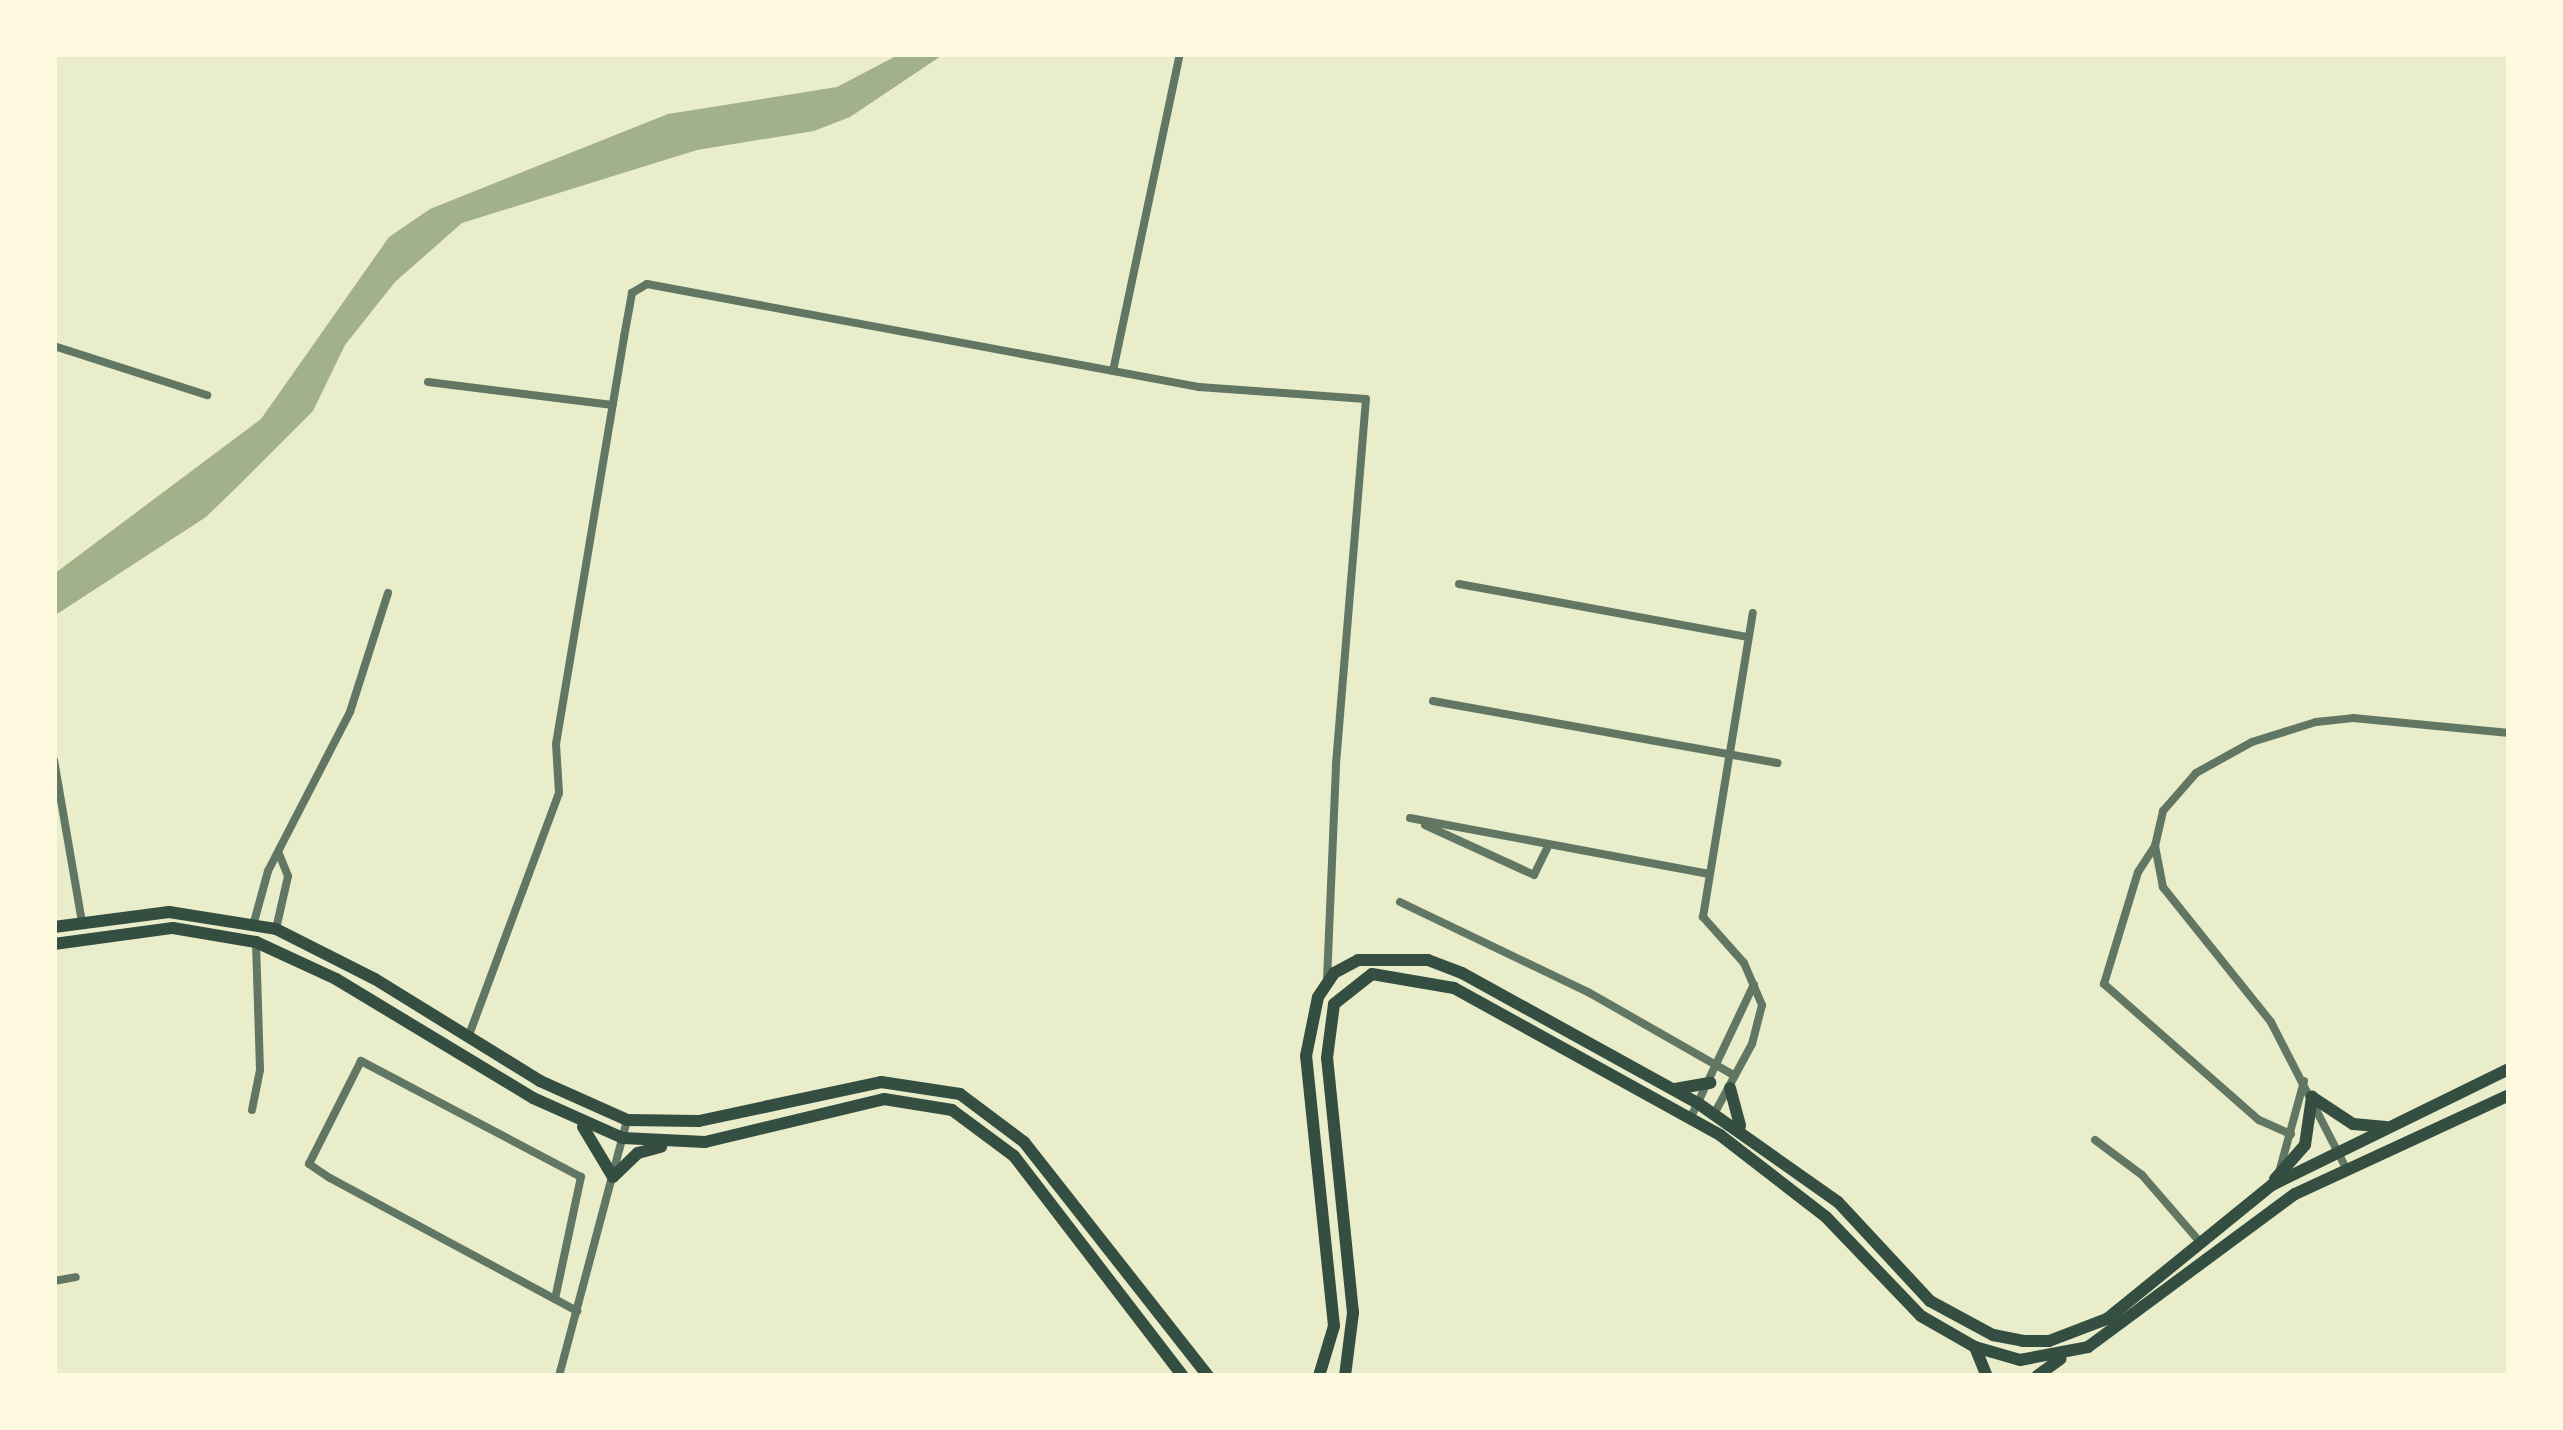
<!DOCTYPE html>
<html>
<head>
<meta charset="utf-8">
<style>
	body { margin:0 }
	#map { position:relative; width:2563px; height:1430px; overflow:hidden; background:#e9edc9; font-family:"DejaVu Sans",sans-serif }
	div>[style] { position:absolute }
	.water>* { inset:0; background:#a3b18a }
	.minor>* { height:8px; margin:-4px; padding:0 4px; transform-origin:4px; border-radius:4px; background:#617663 }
	.primary>* { height:12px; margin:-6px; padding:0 6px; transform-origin:6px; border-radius:6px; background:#344e41 }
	span { translate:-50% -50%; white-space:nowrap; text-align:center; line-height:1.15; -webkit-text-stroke:9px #fefae0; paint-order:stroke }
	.frame { position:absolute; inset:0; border:57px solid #fefae0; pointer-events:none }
</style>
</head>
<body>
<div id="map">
	<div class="water">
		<div style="clip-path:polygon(900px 54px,944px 54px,850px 117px,814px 131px,697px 150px,462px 223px,395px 282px,345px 345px,313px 411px,240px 484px,206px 517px,54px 616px,54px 574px,261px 419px,389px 237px,430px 209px,668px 114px,837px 87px)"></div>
	</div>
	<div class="minor">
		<div style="left:54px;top:346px;width:161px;rotate:17.8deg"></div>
		<div style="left:1113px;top:371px;width:324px;rotate:-78.1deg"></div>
		<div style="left:428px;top:382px;width:186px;rotate:7.1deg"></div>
		<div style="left:1459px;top:584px;width:294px;rotate:10.4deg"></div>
		<div style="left:1433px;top:701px;width:350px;rotate:10.2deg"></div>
		<div style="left:54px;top:760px;width:164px;rotate:80.2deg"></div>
		<div style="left:1410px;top:818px;width:303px;rotate:10.6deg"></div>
		<div style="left:1425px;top:825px;width:120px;rotate:24.6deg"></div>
		<div style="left:1534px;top:875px;width:34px;rotate:-64deg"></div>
		<div style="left:2155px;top:846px;width:31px;rotate:123deg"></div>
		<div style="left:2138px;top:872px;width:117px;rotate:106.9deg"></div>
		<div style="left:2104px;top:984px;width:206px;rotate:41.3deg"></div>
		<div style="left:2259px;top:1120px;width:35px;rotate:24deg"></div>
		<div style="left:1400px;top:902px;width:208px;rotate:25.6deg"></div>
		<div style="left:1588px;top:992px;width:169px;rotate:29.7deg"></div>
		<div style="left:254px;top:922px;width:53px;rotate:-74.6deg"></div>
		<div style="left:268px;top:871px;width:179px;rotate:-62.7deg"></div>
		<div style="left:350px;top:712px;width:125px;rotate:-72.3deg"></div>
		<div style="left:276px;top:929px;width:54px;rotate:-77.2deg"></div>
		<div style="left:288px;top:876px;width:24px;rotate:-112deg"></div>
		<div style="left:469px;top:1035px;width:258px;rotate:-69.6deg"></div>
		<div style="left:559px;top:793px;width:49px;rotate:-93.5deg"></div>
		<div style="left:556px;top:744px;width:413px;rotate:-80.5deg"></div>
		<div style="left:624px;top:337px;width:45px;rotate:-79.7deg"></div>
		<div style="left:632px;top:293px;width:17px;rotate:-31deg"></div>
		<div style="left:647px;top:284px;width:562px;rotate:10.57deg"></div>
		<div style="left:1199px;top:387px;width:167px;rotate:4.1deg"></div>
		<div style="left:1366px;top:399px;width:368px;rotate:94.7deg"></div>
		<div style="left:1336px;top:766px;width:217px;rotate:92.4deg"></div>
		<div style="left:252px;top:1110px;width:41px;rotate:-78.7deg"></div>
		<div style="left:260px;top:1070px;width:127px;rotate:-91.8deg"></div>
		<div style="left:1713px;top:1116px;width:82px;rotate:-61.6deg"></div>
		<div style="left:1752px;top:1044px;width:40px;rotate:-75.6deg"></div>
		<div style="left:1762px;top:1005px;width:46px;rotate:-113.2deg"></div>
		<div style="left:1744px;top:963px;width:62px;rotate:-131.7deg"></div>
		<div style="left:1703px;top:917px;width:308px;rotate:-80.7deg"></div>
		<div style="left:1690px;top:1119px;width:149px;rotate:-64.6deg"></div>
		<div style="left:2095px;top:1140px;width:59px;rotate:36.7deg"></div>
		<div style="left:2142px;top:1175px;width:89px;rotate:49.1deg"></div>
		<div style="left:2280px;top:1169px;width:91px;rotate:-74.7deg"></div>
		<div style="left:2347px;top:1170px;width:166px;rotate:-117.2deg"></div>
		<div style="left:2271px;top:1022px;width:173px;rotate:-128.7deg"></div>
		<div style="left:2163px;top:887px;width:42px;rotate:-101deg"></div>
		<div style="left:2155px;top:846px;width:36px;rotate:-77deg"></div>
		<div style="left:2163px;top:811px;width:50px;rotate:-49deg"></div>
		<div style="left:2196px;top:773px;width:64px;rotate:-29deg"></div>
		<div style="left:2252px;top:742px;width:67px;rotate:-17.4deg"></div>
		<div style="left:2316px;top:722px;width:37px;rotate:-6deg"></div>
		<div style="left:2353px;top:718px;width:157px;rotate:5.5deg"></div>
		<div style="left:54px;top:1281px;width:22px;rotate:-10deg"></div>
		<div style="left:555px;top:1299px;width:125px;rotate:-78deg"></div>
		<div style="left:581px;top:1177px;width:249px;rotate:-152.2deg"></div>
		<div style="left:361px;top:1061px;width:115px;rotate:116.8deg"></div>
		<div style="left:309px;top:1164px;width:25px;rotate:34deg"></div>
		<div style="left:330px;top:1178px;width:281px;rotate:28.3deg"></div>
		<div style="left:559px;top:1376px;width:264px;rotate:-75.1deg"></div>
	</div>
	<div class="primary">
		<div style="left:54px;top:927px;width:116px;rotate:-7.4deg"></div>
		<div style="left:169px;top:912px;width:108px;rotate:9deg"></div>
		<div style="left:276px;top:929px;width:111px;rotate:26.8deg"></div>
		<div style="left:375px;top:979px;width:194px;rotate:31.7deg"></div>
		<div style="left:540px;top:1081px;width:95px;rotate:24.1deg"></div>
		<div style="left:627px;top:1120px;width:72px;rotate:0.8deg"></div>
		<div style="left:699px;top:1121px;width:186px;rotate:-12.1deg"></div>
		<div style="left:881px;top:1082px;width:80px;rotate:8.6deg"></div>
		<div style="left:960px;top:1094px;width:80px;rotate:36.9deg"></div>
		<div style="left:1024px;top:1142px;width:298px;rotate:51.8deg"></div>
		<div style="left:54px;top:944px;width:120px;rotate:-7.7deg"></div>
		<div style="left:173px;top:928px;width:84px;rotate:9.6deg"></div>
		<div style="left:256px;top:942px;width:88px;rotate:24.8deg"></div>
		<div style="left:336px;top:979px;width:230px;rotate:31.1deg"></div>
		<div style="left:533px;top:1098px;width:98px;rotate:24deg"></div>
		<div style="left:623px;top:1138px;width:82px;rotate:2.8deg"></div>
		<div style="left:705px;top:1142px;width:184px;rotate:-13.5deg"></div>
		<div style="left:884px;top:1099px;width:69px;rotate:9.2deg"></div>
		<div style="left:952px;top:1110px;width:77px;rotate:36.6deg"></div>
		<div style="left:1014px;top:1156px;width:277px;rotate:52.5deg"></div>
		<div style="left:1730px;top:1088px;width:39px;rotate:75deg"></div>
		<div style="left:1675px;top:1089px;width:36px;rotate:-10deg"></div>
		<div style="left:2312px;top:1097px;width:49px;rotate:33.4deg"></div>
		<div style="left:2353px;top:1124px;width:33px;rotate:5deg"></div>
		<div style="left:583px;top:1127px;width:58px;rotate:59deg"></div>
		<div style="left:613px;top:1177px;width:35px;rotate:-44deg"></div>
		<div style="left:638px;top:1153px;width:24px;rotate:-15deg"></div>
		<div style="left:2275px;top:1179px;width:45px;rotate:-48.6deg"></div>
		<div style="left:2305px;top:1145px;width:49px;rotate:-81.7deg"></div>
		<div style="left:1975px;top:1347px;width:31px;rotate:68deg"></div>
		<div style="left:1319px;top:1376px;width:52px;rotate:-73.3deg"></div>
		<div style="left:1334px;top:1326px;width:271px;rotate:-95.9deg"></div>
		<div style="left:1306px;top:1056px;width:60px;rotate:-78.5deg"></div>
		<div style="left:1318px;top:997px;width:29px;rotate:-56deg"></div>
		<div style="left:1334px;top:973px;width:27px;rotate:-28deg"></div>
		<div style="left:1358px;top:960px;width:70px"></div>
		<div style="left:1428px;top:960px;width:36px;rotate:21deg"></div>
		<div style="left:1462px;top:973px;width:271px;rotate:28.9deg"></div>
		<div style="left:1699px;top:1104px;width:170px;rotate:35.2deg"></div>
		<div style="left:1838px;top:1202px;width:135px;rotate:47.1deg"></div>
		<div style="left:1930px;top:1301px;width:72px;rotate:28.4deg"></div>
		<div style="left:1993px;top:1335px;width:31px;rotate:11deg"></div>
		<div style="left:2023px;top:1341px;width:26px"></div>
		<div style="left:2049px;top:1341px;width:62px;rotate:-20.8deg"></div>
		<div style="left:2107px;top:1319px;width:213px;rotate:-39.1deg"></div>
		<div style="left:2272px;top:1185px;width:264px;rotate:-26.1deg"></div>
		<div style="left:1345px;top:1376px;width:64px;rotate:-82.8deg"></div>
		<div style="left:1353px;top:1313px;width:256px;rotate:-95.8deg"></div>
		<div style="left:1327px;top:1058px;width:54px;rotate:-82.6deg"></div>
		<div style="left:1334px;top:1004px;width:48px;rotate:-38.3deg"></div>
		<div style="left:1372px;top:974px;width:83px;rotate:9.7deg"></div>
		<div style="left:1454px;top:988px;width:304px;rotate:28.9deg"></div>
		<div style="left:1720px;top:1135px;width:134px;rotate:37.7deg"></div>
		<div style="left:1826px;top:1217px;width:137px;rotate:46.2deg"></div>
		<div style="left:1921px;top:1316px;width:62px;rotate:29.9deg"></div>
		<div style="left:1975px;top:1347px;width:47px;rotate:16.1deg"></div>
		<div style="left:2020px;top:1360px;width:69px;rotate:-10.8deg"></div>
		<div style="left:2088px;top:1347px;width:257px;rotate:-36.5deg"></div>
		<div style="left:2295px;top:1194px;width:236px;rotate:-24.8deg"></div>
		<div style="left:2037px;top:1376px;width:29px;rotate:-36deg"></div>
	</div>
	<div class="frame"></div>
</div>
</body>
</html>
